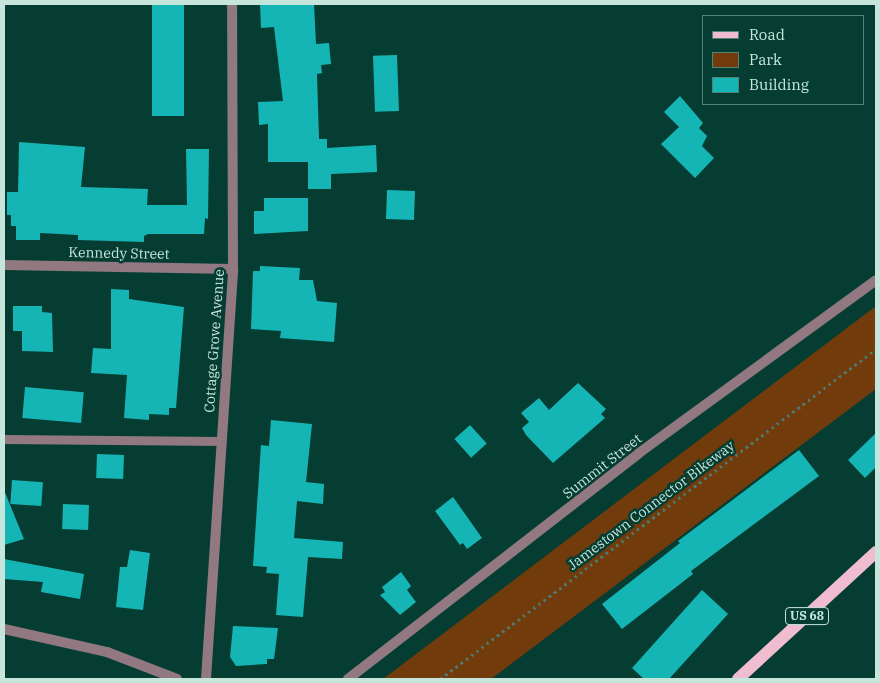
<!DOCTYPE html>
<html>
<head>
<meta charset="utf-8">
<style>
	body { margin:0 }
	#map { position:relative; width:880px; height:683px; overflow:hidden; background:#053d32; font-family:"IBM Plex Serif",serif }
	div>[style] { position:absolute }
	.green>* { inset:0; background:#723b0b }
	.building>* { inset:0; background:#16b5b5; transform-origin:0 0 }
	.path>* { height:3px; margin-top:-1.5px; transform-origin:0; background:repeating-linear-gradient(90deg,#4c7b71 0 2.5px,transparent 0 6.5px) }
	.lane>* { height:9px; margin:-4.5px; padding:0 4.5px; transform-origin:4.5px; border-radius:4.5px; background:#917881 }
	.street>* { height:10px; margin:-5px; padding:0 5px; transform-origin:5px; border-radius:5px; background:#917881 }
	.primary>* { height:12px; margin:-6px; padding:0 6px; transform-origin:6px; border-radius:6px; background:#efbdcf }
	span { translate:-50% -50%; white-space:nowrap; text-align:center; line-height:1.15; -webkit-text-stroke:5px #053d32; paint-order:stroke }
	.shield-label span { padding:1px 4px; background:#053d32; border:1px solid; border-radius:4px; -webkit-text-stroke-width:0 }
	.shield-label { font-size:12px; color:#c6e6dc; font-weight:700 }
	.street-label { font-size:14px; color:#c6e6dc }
	.frame { position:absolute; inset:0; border:5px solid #c6e6dc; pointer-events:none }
	.legend { position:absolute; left:702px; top:15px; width:162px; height:90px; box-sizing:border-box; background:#053d32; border:1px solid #528176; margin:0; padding:6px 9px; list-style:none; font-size:15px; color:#c6e6dc }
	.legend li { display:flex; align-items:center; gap:10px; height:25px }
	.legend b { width:25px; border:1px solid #528176 }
</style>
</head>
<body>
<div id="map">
	<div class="green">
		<div style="clip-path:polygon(876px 306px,876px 389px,491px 679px,383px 679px)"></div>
	</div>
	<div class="building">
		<div style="left:152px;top:4px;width:32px;height:112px"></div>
		<div style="clip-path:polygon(260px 4px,314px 4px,316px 44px,329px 43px,331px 64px,321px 65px,322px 73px,317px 74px,319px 139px,327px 139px,327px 148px,376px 145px,377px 172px,331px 174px,331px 189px,308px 189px,308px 162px,268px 162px,268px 124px,259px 125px,258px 102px,283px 101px,274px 27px,261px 28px)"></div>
		<div style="left:397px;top:55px;width:56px;height:24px;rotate:88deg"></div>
		<div style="clip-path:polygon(680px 96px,703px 123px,699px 128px,707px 136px,702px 146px,714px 158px,695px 178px,661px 144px,679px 127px,664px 112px)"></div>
		<div style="clip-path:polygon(19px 142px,85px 147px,81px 187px,148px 189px,147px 205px,187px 205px,186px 149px,209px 149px,208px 219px,205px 218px,204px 234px,148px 234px,144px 236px,144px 242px,78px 240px,78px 235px,40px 233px,40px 240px,16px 240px,16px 226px,11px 226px,11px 215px,7px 215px,7px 192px,18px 192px)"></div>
		<div style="left:387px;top:190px;width:28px;height:29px;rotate:2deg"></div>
		<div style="clip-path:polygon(264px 198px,308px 198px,308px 231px,254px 234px,254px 211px,264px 211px)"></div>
		<div style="clip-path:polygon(260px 266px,300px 268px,299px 280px,313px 280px,317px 301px,337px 303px,334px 342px,280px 338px,281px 331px,251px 329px,253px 271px,260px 271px)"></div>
		<div style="clip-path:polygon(111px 289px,129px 290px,129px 299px,184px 307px,176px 408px,169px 408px,169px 415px,149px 414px,149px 420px,124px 418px,127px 375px,91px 373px,93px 348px,111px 349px)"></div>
		<div style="clip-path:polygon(13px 306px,42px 306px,42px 312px,52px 313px,53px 352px,22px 351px,22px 331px,13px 331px)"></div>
		<div style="clip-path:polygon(578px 383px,606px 409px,601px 414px,605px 418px,553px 463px,526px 435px,522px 428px,529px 422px,521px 413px,539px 398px,549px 410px)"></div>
		<div style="left:25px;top:387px;width:59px;height:31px;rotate:5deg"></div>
		<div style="clip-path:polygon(271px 420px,312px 424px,306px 482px,324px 484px,323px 504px,297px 501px,294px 538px,343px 542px,342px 559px,308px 557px,303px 617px,276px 615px,279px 574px,266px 573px,267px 567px,253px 566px,261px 445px,269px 446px)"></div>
		<div style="left:470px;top:425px;width:25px;height:21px;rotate:48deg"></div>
		<div style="clip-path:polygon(876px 433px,876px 467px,865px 478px,848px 460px)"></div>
		<div style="clip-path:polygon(799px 450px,819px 476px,691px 571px,693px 574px,622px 629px,602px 604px,680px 543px,678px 541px)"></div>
		<div style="left:97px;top:454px;width:27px;height:24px;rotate:2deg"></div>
		<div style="left:12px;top:480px;width:31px;height:24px;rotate:4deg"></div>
		<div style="clip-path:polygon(4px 490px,24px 539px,4px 545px)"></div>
		<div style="clip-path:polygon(453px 497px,482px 538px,467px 549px,463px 543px,460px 545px,435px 511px)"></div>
		<div style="left:63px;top:504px;width:26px;height:25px;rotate:2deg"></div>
		<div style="clip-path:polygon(130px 550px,150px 553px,143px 610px,116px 607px,120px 567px,127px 567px)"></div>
		<div style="clip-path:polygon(4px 559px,84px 574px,80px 599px,41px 592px,43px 582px,4px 579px)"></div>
		<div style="clip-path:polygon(401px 572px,411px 586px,407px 590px,416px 602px,400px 615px,380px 595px,385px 592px,382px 587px)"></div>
		<div style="clip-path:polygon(702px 590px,728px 614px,669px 679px,644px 679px,632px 668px)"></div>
		<div style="clip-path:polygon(233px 626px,278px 628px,274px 659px,267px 659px,267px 664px,236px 666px,230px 657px)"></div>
	</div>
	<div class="path">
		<div style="left:440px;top:679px;width:547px;rotate:-37.12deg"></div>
	</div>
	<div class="lane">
		<div style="left:4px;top:439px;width:217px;rotate:0.5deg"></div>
	</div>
	<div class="street">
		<div style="left:4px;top:265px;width:229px;rotate:1deg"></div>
		<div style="left:4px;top:629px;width:106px;rotate:12.6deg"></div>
		<div style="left:107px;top:652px;width:75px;rotate:21.1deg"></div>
		<div style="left:206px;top:679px;width:411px;rotate:-86.2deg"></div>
		<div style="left:233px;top:269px;width:265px;rotate:-90.2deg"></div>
		<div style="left:348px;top:679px;width:368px;rotate:-37.8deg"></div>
		<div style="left:639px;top:453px;width:293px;rotate:-36.1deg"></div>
	</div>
	<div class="primary">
		<div style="left:738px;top:679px;width:188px;rotate:-42.6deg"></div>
	</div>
	<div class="shield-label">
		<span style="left:807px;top:616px">US 68</span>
	</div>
	<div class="street-label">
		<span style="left:119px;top:253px;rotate:1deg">Kennedy Street</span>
		<span style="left:214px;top:341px;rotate:-86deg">Cottage Grove Avenue</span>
		<span style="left:602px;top:466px;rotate:-38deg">Summit Street</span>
		<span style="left:651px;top:505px;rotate:-37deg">Jamestown Connector Bikeway</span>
	</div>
	<div class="frame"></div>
	<ul class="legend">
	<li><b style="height:6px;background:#efbdcf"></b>Road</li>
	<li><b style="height:14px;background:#723b0b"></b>Park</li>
	<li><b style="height:14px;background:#16b5b5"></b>Building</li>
	</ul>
</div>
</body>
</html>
